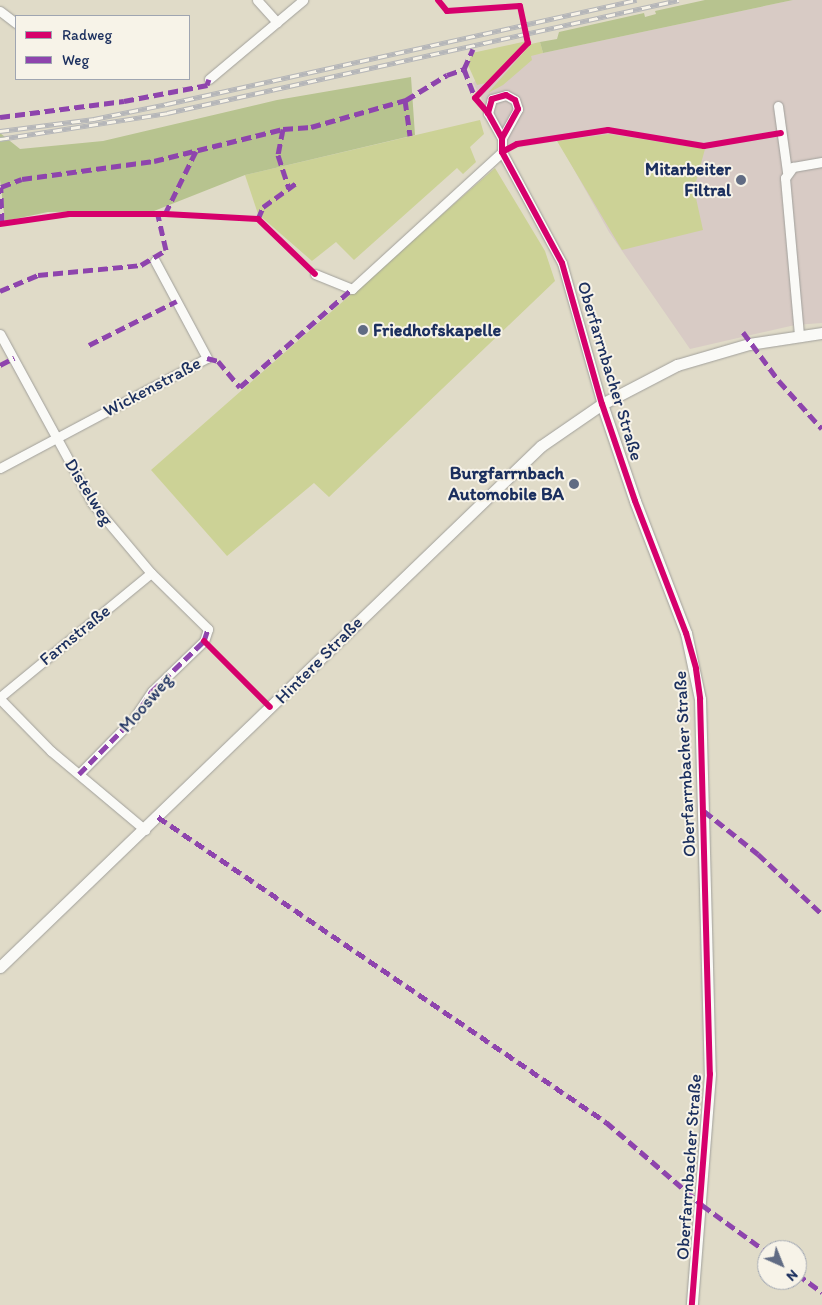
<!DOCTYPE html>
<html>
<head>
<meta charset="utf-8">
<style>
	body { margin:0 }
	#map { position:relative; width:822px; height:1305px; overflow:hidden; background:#e0dbc8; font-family:Itim,sans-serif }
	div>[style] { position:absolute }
	.industrial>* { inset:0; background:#d8cbc5 }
	.green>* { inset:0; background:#ccd296 }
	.forest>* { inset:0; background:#b7c38f }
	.roads { filter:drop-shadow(0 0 1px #a1a09b) drop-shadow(0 0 1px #a1a09b) }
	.minor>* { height:9px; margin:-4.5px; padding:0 4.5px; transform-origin:4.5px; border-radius:4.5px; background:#fafaf7 }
	.tertiary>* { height:11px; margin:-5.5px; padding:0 5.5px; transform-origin:5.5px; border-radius:5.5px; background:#fafaf7 }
	.rail>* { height:5px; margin-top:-2.5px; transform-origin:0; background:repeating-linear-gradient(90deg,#f7f3e8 0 9px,#b5b6b9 0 18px); box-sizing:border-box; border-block:1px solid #b5b6b9 }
	.quiet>* { height:5px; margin-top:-2.5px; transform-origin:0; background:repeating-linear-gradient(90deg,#8e44ad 0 10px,transparent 0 15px) }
	.cycleway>* { height:6px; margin:-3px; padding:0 3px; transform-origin:3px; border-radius:3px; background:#d6006c }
	.dots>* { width:14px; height:14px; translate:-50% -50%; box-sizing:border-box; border:2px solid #f7f3e8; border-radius:50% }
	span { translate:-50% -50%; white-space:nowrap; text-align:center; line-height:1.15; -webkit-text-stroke:4px #f7f3e8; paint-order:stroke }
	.poi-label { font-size:18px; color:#1b2f5e; font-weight:700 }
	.right { translate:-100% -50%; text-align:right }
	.left { translate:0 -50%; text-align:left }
	.street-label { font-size:18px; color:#1b2f5e }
	.legend { position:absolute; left:15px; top:15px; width:175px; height:65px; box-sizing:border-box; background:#f7f3e8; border:1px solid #9fa5b1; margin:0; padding:6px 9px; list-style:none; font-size:15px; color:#1b2f5e }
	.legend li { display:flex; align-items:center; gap:10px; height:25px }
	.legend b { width:25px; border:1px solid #9fa5b1 }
	.north { position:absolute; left:757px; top:1240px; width:50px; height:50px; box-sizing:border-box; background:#f7f3e8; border:1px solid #9fa5b1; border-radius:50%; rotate:136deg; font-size:14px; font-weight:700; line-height:20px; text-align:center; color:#1b2f5e }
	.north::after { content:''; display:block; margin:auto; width:18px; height:22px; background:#606b83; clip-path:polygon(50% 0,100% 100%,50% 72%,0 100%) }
</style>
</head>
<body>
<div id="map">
	<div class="industrial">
		<div style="clip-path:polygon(793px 0,822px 0,822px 323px,795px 325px,690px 349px,609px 232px,558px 141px,509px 149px,473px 83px,494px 60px,543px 53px)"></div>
	</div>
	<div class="green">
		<div style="clip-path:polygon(527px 41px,486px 83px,477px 85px,468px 65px,472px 53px)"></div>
		<div style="clip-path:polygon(540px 42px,543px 53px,531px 56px,532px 60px,503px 85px,488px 93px,531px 44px)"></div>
		<div style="clip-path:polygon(480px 120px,484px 134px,470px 147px,476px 162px,463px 174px,457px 168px,354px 260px,336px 242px,312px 261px,258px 214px,245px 175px)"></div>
		<div style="clip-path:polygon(609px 134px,705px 149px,694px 189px,703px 230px,622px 250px,557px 141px)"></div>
		<div style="clip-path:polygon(495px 168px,545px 251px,555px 281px,329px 497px,314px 483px,227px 556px,151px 470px)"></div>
	</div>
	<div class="forest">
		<div style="clip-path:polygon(705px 0,793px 0,543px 53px,540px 42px,557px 39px,559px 32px,644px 13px,645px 17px,656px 14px,655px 11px)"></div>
		<div style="clip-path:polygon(411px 77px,415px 135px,245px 175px,154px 211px,48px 212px,5px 221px,0 180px,0 133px,20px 149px,103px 141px,277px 100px)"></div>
	</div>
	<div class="roads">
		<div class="minor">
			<div style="left:257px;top:0;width:30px;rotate:48deg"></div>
			<div style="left:0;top:11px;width:20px;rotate:37deg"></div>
			<div style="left:209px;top:79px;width:123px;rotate:-40deg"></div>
			<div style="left:778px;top:106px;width:67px;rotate:82.2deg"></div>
			<div style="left:502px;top:138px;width:33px;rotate:-61deg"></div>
			<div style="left:518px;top:109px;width:9px;rotate:-108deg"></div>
			<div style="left:515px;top:100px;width:10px;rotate:-151deg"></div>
			<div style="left:506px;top:95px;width:15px;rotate:164deg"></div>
			<div style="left:492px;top:99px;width:15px;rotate:106deg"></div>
			<div style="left:488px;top:113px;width:29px;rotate:61deg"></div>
			<div style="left:502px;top:138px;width:14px;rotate:90deg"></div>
			<div style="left:502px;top:152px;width:126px;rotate:61.6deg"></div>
			<div style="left:562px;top:263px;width:147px;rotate:74.2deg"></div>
			<div style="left:315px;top:274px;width:40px;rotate:22deg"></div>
			<div style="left:352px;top:289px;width:203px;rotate:-42.4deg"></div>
			<div style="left:0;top:334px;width:192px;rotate:61.4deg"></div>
			<div style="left:92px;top:503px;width:92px;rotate:49.9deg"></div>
			<div style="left:151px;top:573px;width:80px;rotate:44.5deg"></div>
			<div style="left:208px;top:629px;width:13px;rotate:108deg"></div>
			<div style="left:204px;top:641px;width:72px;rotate:136.1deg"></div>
			<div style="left:152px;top:691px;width:34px;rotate:124deg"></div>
			<div style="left:133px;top:719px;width:77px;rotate:134.5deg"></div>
			<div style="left:799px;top:335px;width:158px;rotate:-95.1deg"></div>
			<div style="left:785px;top:178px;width:14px;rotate:-54deg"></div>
			<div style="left:793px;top:167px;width:29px;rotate:-10deg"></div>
			<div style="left:0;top:468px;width:234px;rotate:-28deg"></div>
			<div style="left:207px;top:358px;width:110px;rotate:-118.2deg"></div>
			<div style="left:0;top:697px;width:195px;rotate:-39.4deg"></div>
			<div style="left:0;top:699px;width:73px;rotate:45.6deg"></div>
			<div style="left:51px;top:751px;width:123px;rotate:40deg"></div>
		</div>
		<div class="tertiary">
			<div style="left:602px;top:404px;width:102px;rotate:71.2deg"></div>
			<div style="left:635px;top:501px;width:142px;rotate:68.9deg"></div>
			<div style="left:686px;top:633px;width:67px;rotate:78deg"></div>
			<div style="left:700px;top:699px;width:375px;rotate:88.5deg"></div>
			<div style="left:710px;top:1074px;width:232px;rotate:94.5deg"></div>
			<div style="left:0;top:967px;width:751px;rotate:-43.92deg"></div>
			<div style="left:541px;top:446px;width:74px;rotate:-34.5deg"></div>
			<div style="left:602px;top:404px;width:85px;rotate:-27.5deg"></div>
			<div style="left:677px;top:365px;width:75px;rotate:-16.3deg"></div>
			<div style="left:749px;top:344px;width:74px;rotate:-8.6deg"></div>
		</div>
	</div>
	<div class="rail">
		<div style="left:0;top:131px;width:95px;rotate:-7.3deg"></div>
		<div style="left:94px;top:119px;width:75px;rotate:-11.6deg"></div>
		<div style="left:167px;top:104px;width:481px;rotate:-12.5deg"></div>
		<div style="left:0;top:139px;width:169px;rotate:-8.8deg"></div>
		<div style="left:167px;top:113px;width:524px;rotate:-12.45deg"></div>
	</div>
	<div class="quiet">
		<div style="left:464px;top:69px;width:31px;rotate:69deg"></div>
		<div style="left:405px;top:100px;width:36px;rotate:82deg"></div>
		<div style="left:0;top:117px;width:125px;rotate:-7.4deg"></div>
		<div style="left:124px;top:101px;width:85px;rotate:-10.9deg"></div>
		<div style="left:207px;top:85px;width:6px;rotate:-72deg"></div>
		<div style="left:283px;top:129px;width:26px;rotate:101deg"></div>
		<div style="left:278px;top:155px;width:35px;rotate:72deg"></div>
		<div style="left:165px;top:214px;width:70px;rotate:-63.8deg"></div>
		<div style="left:258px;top:219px;width:13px;rotate:-67deg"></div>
		<div style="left:263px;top:207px;width:44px;rotate:-35.8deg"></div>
		<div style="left:2px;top:223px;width:36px;rotate:-92deg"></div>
		<div style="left:1px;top:187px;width:22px;rotate:-21deg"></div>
		<div style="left:22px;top:179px;width:133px;rotate:-7.8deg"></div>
		<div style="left:154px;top:161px;width:133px;rotate:-13.9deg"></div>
		<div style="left:283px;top:129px;width:28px;rotate:-4deg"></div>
		<div style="left:311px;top:127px;width:99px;rotate:-15.9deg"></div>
		<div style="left:406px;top:100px;width:48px;rotate:-31.4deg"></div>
		<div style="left:447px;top:75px;width:18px;rotate:-19deg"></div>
		<div style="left:464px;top:69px;width:22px;rotate:-66deg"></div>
		<div style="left:0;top:291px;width:41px;rotate:-22.8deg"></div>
		<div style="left:38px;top:275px;width:103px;rotate:-5.5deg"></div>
		<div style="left:141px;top:265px;width:29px;rotate:-31deg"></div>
		<div style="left:166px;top:250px;width:37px;rotate:-103deg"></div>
		<div style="left:743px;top:332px;width:61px;rotate:53.7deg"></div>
		<div style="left:779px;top:381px;width:64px;rotate:48.1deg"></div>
		<div style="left:89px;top:345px;width:98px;rotate:-26.6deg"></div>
		<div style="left:207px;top:358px;width:11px;rotate:15deg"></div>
		<div style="left:218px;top:361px;width:34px;rotate:50deg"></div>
		<div style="left:240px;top:387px;width:149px;rotate:-41.2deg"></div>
		<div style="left:0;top:365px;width:16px;rotate:-27deg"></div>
		<div style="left:79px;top:774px;width:77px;rotate:-45.5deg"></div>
		<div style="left:133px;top:719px;width:34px;rotate:-56deg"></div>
		<div style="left:152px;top:691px;width:72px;rotate:-43.9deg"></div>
		<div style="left:204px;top:641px;width:13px;rotate:-72deg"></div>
		<div style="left:704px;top:811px;width:69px;rotate:38.5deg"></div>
		<div style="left:758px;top:854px;width:88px;rotate:43.2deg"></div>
		<div style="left:158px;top:817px;width:542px;rotate:34.25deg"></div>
		<div style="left:606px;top:1122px;width:127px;rotate:40.8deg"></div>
		<div style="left:702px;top:1205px;width:80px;rotate:35.9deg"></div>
		<div style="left:797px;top:1274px;width:31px;rotate:36deg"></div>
	</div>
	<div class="cycleway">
		<div style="left:438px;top:0;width:14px;rotate:51deg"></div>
		<div style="left:447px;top:11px;width:73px;rotate:-3.9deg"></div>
		<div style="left:520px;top:6px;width:38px;rotate:78deg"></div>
		<div style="left:528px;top:43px;width:76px;rotate:133.9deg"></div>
		<div style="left:475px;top:98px;width:20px;rotate:49deg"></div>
		<div style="left:502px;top:138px;width:33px;rotate:-61deg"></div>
		<div style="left:518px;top:109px;width:9px;rotate:-108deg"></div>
		<div style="left:515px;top:100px;width:10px;rotate:-151deg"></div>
		<div style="left:506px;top:95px;width:15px;rotate:164deg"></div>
		<div style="left:492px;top:99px;width:15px;rotate:106deg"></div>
		<div style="left:488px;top:113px;width:29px;rotate:61deg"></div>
		<div style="left:502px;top:138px;width:14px;rotate:90deg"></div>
		<div style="left:502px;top:152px;width:126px;rotate:61.6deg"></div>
		<div style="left:562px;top:263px;width:147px;rotate:74.2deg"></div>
		<div style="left:602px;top:404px;width:102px;rotate:71.2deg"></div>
		<div style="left:635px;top:501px;width:142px;rotate:68.9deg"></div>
		<div style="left:686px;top:633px;width:37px;rotate:74deg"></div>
		<div style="left:696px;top:669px;width:30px;rotate:82deg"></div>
		<div style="left:700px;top:699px;width:375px;rotate:88.5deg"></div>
		<div style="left:710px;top:1074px;width:232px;rotate:94.5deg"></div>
		<div style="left:502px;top:152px;width:17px;rotate:-28deg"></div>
		<div style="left:517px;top:144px;width:92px;rotate:-8.7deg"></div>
		<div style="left:608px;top:130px;width:97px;rotate:9.5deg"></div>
		<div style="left:704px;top:146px;width:78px;rotate:-9.6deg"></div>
		<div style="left:0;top:224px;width:70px;rotate:-8.2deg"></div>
		<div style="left:69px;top:214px;width:96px"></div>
		<div style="left:165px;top:214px;width:93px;rotate:3.1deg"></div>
		<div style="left:258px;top:219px;width:79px;rotate:44deg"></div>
		<div style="left:204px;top:641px;width:93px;rotate:45deg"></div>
	</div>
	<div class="dots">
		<div style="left:741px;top:180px;background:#606b83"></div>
		<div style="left:363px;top:330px;background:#606b83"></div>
		<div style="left:574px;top:484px;background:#606b83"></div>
	</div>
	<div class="poi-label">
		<span class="right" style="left:731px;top:180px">Mitarbeiter<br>Filtral</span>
		<span class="left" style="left:373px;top:330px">Friedhofskapelle</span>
		<span class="right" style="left:564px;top:484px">Burgfarrnbach<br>Automobile BA</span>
	</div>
	<div class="street-label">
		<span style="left:610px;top:371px;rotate:73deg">Oberfarrnbacher Straße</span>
		<span style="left:152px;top:387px;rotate:-28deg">Wickenstraße</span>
		<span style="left:89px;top:492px;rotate:58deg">Distelweg</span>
		<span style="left:75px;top:635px;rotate:-39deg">Farnstraße</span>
		<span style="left:319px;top:660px;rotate:-45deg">Hintere Straße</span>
		<span style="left:146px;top:703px;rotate:-49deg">Moosweg</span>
		<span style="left:685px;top:764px;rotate:-93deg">Oberfarrnbacher Straße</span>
		<span style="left:689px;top:1167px;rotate:-86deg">Oberfarrnbacher Straße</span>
	</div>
	<ul class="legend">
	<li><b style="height:6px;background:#d6006c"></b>Radweg</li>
	<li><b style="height:6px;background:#8e44ad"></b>Weg</li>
	</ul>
	<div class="north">N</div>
</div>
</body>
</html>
